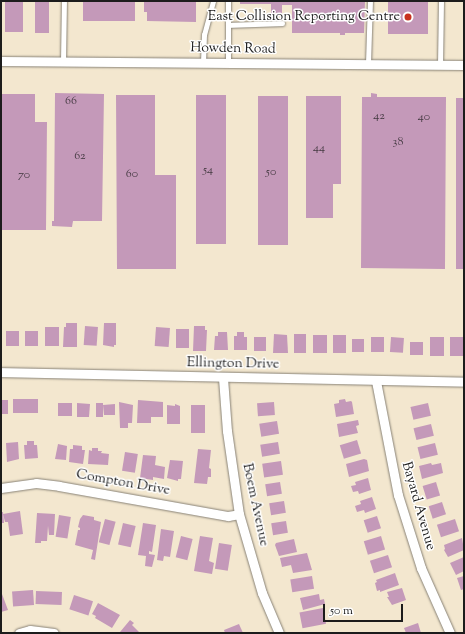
<!DOCTYPE html>
<html>
<head>
<meta charset="utf-8">
<style>
	body { margin:0 }
	#map { position:relative; width:465px; height:634px; overflow:hidden; background:#f3e7cf; font-family:"Sorts Mill Goudy",serif }
	div>[style] { position:absolute }
	.building>* { inset:0; background:#c499b9; transform-origin:0 0 }
	.roads { filter:drop-shadow(0 0 1px #888276) drop-shadow(0 0 1px #888276) }
	.service>* { height:4.5px; margin:-2.25px; padding:0 2.25px; transform-origin:2.25px; border-radius:2.25px; background:#fff }
	.minor>* { height:9px; margin:-4.5px; padding:0 4.5px; transform-origin:4.5px; border-radius:4.5px; background:#fff }
	.dots>* { width:11px; height:11px; translate:-50% -50%; box-sizing:border-box; border:2px solid #fff; border-radius:50% }
	span { translate:-50% -50%; white-space:nowrap; text-align:center; line-height:1.15; -webkit-text-stroke:3px #fff; paint-order:stroke }
	.number-label { font-size:12px; color:#463b43 }
	.number-label span { -webkit-text-stroke-width:0 }
	.poi-label { font-size:14px; color:#1c1c1c }
	.right { translate:-100% -50%; text-align:right }
	.street-label { font-size:14px; color:#1c1c1c }
	.frame { position:absolute; inset:0; border:2px solid #1c1c1c; pointer-events:none }
	.scale { position:absolute; left:323px; top:604px; width:80px; height:18px; box-sizing:border-box; border:2px solid #1c1c1c; border-top:0; padding-left:5px; font-size:12px; line-height:14px; white-space:nowrap; color:#1c1c1c; -webkit-text-stroke:3px #fff; paint-order:stroke }
</style>
</head>
<body>
<div id="map">
	<div class="building">
		<div style="left:5px;top:1px;width:18px;height:31px"></div>
		<div style="left:35px;top:1px;width:14px;height:32px"></div>
		<div style="left:83px;top:1px;width:52px;height:20px"></div>
		<div style="clip-path:polygon(144px 1px,196px 1px,196px 22px,147px 21px,147px 12px,144px 12px)"></div>
		<div style="clip-path:polygon(240px 1px,365px 1px,364px 33px,345px 33px,345px 35px,340px 35px,340px 33px,292px 33px,292px 5px,282px 5px,282px 13px,271px 13px,271px 4px,240px 4px)"></div>
		<div style="left:388px;top:1px;width:40px;height:33px"></div>
		<div style="clip-path:polygon(55px 93px,104px 94px,102px 221px,73px 221px,72px 227px,52px 226px,52px 221px,54px 221px)"></div>
		<div style="clip-path:polygon(371px 93px,377px 94px,377px 97px,446px 97px,445px 269px,361px 268px,362px 97px,371px 97px)"></div>
		<div style="clip-path:polygon(1px 94px,35px 94px,35px 122px,47px 122px,46px 230px,1px 230px)"></div>
		<div style="clip-path:polygon(116px 95px,155px 95px,155px 175px,176px 175px,176px 269px,117px 269px)"></div>
		<div style="left:196px;top:95px;width:30px;height:149px"></div>
		<div style="left:258px;top:96px;width:30px;height:149px"></div>
		<div style="clip-path:polygon(306px 96px,341px 96px,341px 184px,333px 184px,333px 218px,306px 218px)"></div>
		<div style="left:456px;top:98px;width:8px;height:171px"></div>
		<div style="clip-path:polygon(66px 323px,77px 323px,77px 347px,63px 347px,64px 327px,66px 327px)"></div>
		<div style="clip-path:polygon(104px 323px,116px 323px,116px 345px,114px 345px,114px 347px,103px 345px)"></div>
		<div style="left:85px;top:326px;width:13px;height:19px;rotate:4deg"></div>
		<div style="clip-path:polygon(194px 326px,205px 326px,205px 330px,207px 330px,206px 351px,193px 351px)"></div>
		<div style="left:45px;top:327px;width:14px;height:19px"></div>
		<div style="left:156px;top:327px;width:14px;height:19px;rotate:4deg"></div>
		<div style="left:176px;top:329px;width:13px;height:19px"></div>
		<div style="left:6px;top:331px;width:13px;height:15px"></div>
		<div style="left:25px;top:331px;width:13px;height:15px"></div>
		<div style="clip-path:polygon(218px 332px,227px 332px,228px 350px,214px 350px,215px 336px,218px 336px)"></div>
		<div style="clip-path:polygon(237px 332px,244px 332px,244px 337px,247px 337px,247px 350px,234px 350px,234px 336px,237px 336px)"></div>
		<div style="clip-path:polygon(274px 334px,287px 335px,288px 353px,273px 353px)"></div>
		<div style="left:294px;top:334px;width:12px;height:19px"></div>
		<div style="left:313px;top:335px;width:14px;height:18px"></div>
		<div style="left:333px;top:335px;width:13px;height:18px"></div>
		<div style="left:254px;top:337px;width:12px;height:14px"></div>
		<div style="left:371px;top:337px;width:13px;height:15px"></div>
		<div style="left:391px;top:337px;width:13px;height:15px;rotate:4deg"></div>
		<div style="left:430px;top:337px;width:14px;height:19px"></div>
		<div style="left:450px;top:337px;width:13px;height:19px"></div>
		<div style="left:352px;top:339px;width:12px;height:13px"></div>
		<div style="left:410px;top:342px;width:13px;height:13px"></div>
		<div style="left:13px;top:399px;width:25px;height:14px"></div>
		<div style="clip-path:polygon(345px 399px,346px 402px,351px 401px,352px 402px,354px 414px,336px 417px,334px 404px,339px 403px,339px 400px)"></div>
		<div style="left:1px;top:400px;width:7px;height:14px"></div>
		<div style="clip-path:polygon(138px 400px,163px 402px,163px 417px,151px 417px,151px 423px,137px 423px)"></div>
		<div style="clip-path:polygon(119px 402px,133px 405px,132px 423px,128px 423px,128px 428px,120px 428px)"></div>
		<div style="left:274px;top:402px;width:13px;height:17px;rotate:86deg"></div>
		<div style="left:58px;top:403px;width:14px;height:13px"></div>
		<div style="clip-path:polygon(77px 403px,90px 404px,89px 417px,77px 417px)"></div>
		<div style="left:96px;top:403px;width:7px;height:14px"></div>
		<div style="left:428px;top:403px;width:13px;height:18px;rotate:77deg"></div>
		<div style="clip-path:polygon(115px 404px,115px 415px,104px 415px,103px 405px)"></div>
		<div style="clip-path:polygon(175px 404px,180px 406px,180px 424px,167px 424px,167px 405px,175px 406px)"></div>
		<div style="left:191px;top:405px;width:14px;height:28px"></div>
		<div style="clip-path:polygon(358px 420px,359px 425px,356px 426px,358px 433px,339px 437px,337px 424px)"></div>
		<div style="left:277px;top:421px;width:13px;height:18px;rotate:81deg"></div>
		<div style="left:431px;top:424px;width:12px;height:18px;rotate:76deg"></div>
		<div style="left:357px;top:440px;width:14px;height:18px;rotate:73deg"></div>
		<div style="clip-path:polygon(27px 441px,34px 441px,34px 445px,37px 445px,38px 458px,25px 459px,24px 445px,27px 445px)"></div>
		<div style="clip-path:polygon(18px 442px,19px 459px,7px 462px,6px 443px)"></div>
		<div style="left:278px;top:442px;width:12px;height:18px;rotate:81deg"></div>
		<div style="left:435px;top:443px;width:12px;height:18px;rotate:76deg"></div>
		<div style="clip-path:polygon(58px 444px,67px 446px,66px 460px,55px 459px)"></div>
		<div style="clip-path:polygon(73px 445px,82px 446px,82px 450px,85px 450px,83px 464px,69px 462px,70px 449px,73px 449px)"></div>
		<div style="clip-path:polygon(92px 448px,98px 448px,98px 451px,102px 451px,101px 453px,109px 454px,108px 465px,88px 464px,89px 450px,92px 451px)"></div>
		<div style="clip-path:polygon(198px 449px,211px 450px,209px 468px,211px 469px,211px 477px,208px 477px,207px 484px,194px 483px)"></div>
		<div style="left:125px;top:452px;width:13px;height:19px;rotate:9deg"></div>
		<div style="clip-path:polygon(143px 455px,156px 456px,155px 465px,165px 467px,164px 479px,153px 477px,153px 480px,140px 478px)"></div>
		<div style="clip-path:polygon(364px 459px,367px 460px,369px 471px,349px 477px,346px 464px)"></div>
		<div style="clip-path:polygon(170px 460px,183px 461px,181px 479px,178px 479px,178px 481px,167px 478px)"></div>
		<div style="left:281px;top:461px;width:14px;height:19px;rotate:82deg"></div>
		<div style="clip-path:polygon(431px 463px,432px 465px,441px 463px,443px 473px,422px 479px,419px 466px)"></div>
		<div style="clip-path:polygon(368px 478px,371px 490px,359px 494px,358px 491px,353px 492px,351px 486px,356px 485px,355px 482px)"></div>
		<div style="left:280px;top:482px;width:12px;height:15px;rotate:81deg"></div>
		<div style="left:436px;top:482px;width:14px;height:14px;rotate:73deg"></div>
		<div style="clip-path:polygon(372px 497px,376px 509px,365px 513px,364px 510px,357px 512px,355px 506px,361px 504px,360px 501px)"></div>
		<div style="left:284px;top:501px;width:12px;height:15px;rotate:81deg"></div>
		<div style="left:442px;top:502px;width:13px;height:14px;rotate:72deg"></div>
		<div style="clip-path:polygon(20px 511px,23px 534px,10px 536px,8px 522px,5px 522px,3px 514px)"></div>
		<div style="clip-path:polygon(1px 512px,3px 512px,4px 523px,1px 523px)"></div>
		<div style="clip-path:polygon(37px 513px,55px 514px,54px 535px,49px 535px,48px 526px,47px 541px,41px 541px,41px 543px,35px 543px)"></div>
		<div style="left:59px;top:515px;width:12px;height:22px;rotate:9deg"></div>
		<div style="clip-path:polygon(83px 515px,94px 517px,94px 520px,101px 522px,95px 560px,91px 559px,93px 550px,75px 545px,78px 530px,80px 530px,80px 528px,78px 527px,80px 519px)"></div>
		<div style="left:377px;top:516px;width:13px;height:14px;rotate:72deg"></div>
		<div style="left:105px;top:519px;width:11px;height:24px;rotate:15deg"></div>
		<div style="left:455px;top:519px;width:13px;height:19px;rotate:72deg"></div>
		<div style="left:286px;top:521px;width:12px;height:15px;rotate:81deg"></div>
		<div style="left:123px;top:523px;width:13px;height:22px;rotate:13deg"></div>
		<div style="clip-path:polygon(143px 523px,156px 525px,152px 552px,149px 551px,149px 554px,155px 555px,152px 567px,145px 566px,146px 556px,138px 555px)"></div>
		<div style="clip-path:polygon(161px 529px,174px 531px,170px 557px,164px 556px,163px 561px,157px 560px)"></div>
		<div style="left:181px;top:536px;width:12px;height:22px;rotate:14deg"></div>
		<div style="clip-path:polygon(200px 536px,213px 538px,209px 561px,214px 563px,212px 574px,194px 571px)"></div>
		<div style="left:381px;top:536px;width:14px;height:18px;rotate:73deg"></div>
		<div style="clip-path:polygon(462px 538px,464px 550px,448px 557px,444px 550px,445px 549px,444px 545px)"></div>
		<div style="clip-path:polygon(294px 539px,297px 552px,279px 556px,275px 545px,276px 543px)"></div>
		<div style="left:219px;top:543px;width:13px;height:26px;rotate:9deg"></div>
		<div style="clip-path:polygon(307px 553px,312px 570px,293px 573px,291px 565px,282px 567px,280px 558px)"></div>
		<div style="left:388px;top:555px;width:13px;height:19px;rotate:72deg"></div>
		<div style="clip-path:polygon(464px 557px,464px 571px,456px 575px,450px 563px)"></div>
		<div style="clip-path:polygon(395px 573px,399px 585px,380px 592px,380px 590px,377px 591px,375px 583px,377px 582px,376px 580px)"></div>
		<div style="left:312px;top:576px;width:13px;height:22px;rotate:81deg"></div>
		<div style="clip-path:polygon(464px 576px,464px 589px,461px 590px,457px 578px)"></div>
		<div style="clip-path:polygon(402px 588px,406px 600px,392px 605px,387px 597px,389px 597px,387px 592px)"></div>
		<div style="left:33px;top:590px;width:15px;height:21px;rotate:86deg"></div>
		<div style="left:36px;top:591px;width:26px;height:13px;rotate:2deg"></div>
		<div style="clip-path:polygon(1px 594px,2px 594px,8px 610px,1px 612px)"></div>
		<div style="clip-path:polygon(319px 594px,320px 600px,324px 599px,325px 604px,303px 610px,300px 598px)"></div>
		<div style="left:74px;top:595px;width:20px;height:15px;rotate:18deg"></div>
		<div style="clip-path:polygon(98px 603px,120px 615px,112px 628px,95px 618px,96px 616px,92px 614px)"></div>
		<div style="left:323px;top:608px;width:16px;height:24px;rotate:79deg"></div>
		<div style="clip-path:polygon(130px 620px,134px 623px,132px 625px,140px 633px,120px 632px)"></div>
		<div style="clip-path:polygon(418px 623px,421px 633px,406px 633px,404px 628px)"></div>
		<div style="clip-path:polygon(239px 624px,243px 633px,225px 633px,224px 630px)"></div>
	</div>
	<div class="roads">
		<div class="service">
			<div style="left:228px;top:25px;width:54px;rotate:-2.1deg"></div>
			<div style="left:63px;top:62px;width:61px;rotate:-89.1deg"></div>
			<div style="left:203px;top:63px;width:28px;rotate:-88deg"></div>
			<div style="left:204px;top:35px;width:35px;rotate:-75deg"></div>
			<div style="left:228px;top:63px;width:62px;rotate:-90deg"></div>
			<div style="left:368px;top:64px;width:63px;rotate:-88.2deg"></div>
			<div style="left:440px;top:65px;width:64px;rotate:-89.1deg"></div>
		</div>
		<div class="minor">
			<div style="left:1px;top:61px;width:463px;rotate:0.5deg"></div>
			<div style="left:1px;top:372px;width:463px;rotate:1.2deg"></div>
			<div style="left:223px;top:378px;width:53px;rotate:85.7deg"></div>
			<div style="left:227px;top:431px;width:84px;rotate:81.8deg"></div>
			<div style="left:239px;top:514px;width:82px;rotate:73.8deg"></div>
			<div style="left:262px;top:593px;width:43px;rotate:67deg"></div>
			<div style="left:376px;top:381px;width:116px;rotate:79.1deg"></div>
			<div style="left:398px;top:495px;width:77px;rotate:72.5deg"></div>
			<div style="left:421px;top:568px;width:71px;rotate:66deg"></div>
			<div style="left:1px;top:488px;width:35px;rotate:-8deg"></div>
			<div style="left:36px;top:483px;width:23px;rotate:7deg"></div>
			<div style="left:59px;top:486px;width:172px;rotate:10.1deg"></div>
			<div style="left:228px;top:516px;width:11px;rotate:-10deg"></div>
			<div style="left:19px;top:633px;width:11px;rotate:-15deg"></div>
			<div style="left:30px;top:630px;width:24px;rotate:7deg"></div>
		</div>
	</div>
	<div class="dots">
		<div style="left:408px;top:17px;background:#c8321e"></div>
	</div>
	<div class="number-label">
		<span style="left:71px;top:102px">66</span>
		<span style="left:379px;top:117px">42</span>
		<span style="left:424px;top:118px">40</span>
		<span style="left:398px;top:143px">38</span>
		<span style="left:319px;top:149px">44</span>
		<span style="left:80px;top:157px">62</span>
		<span style="left:208px;top:171px">54</span>
		<span style="left:271px;top:173px">50</span>
		<span style="left:132px;top:175px">60</span>
		<span style="left:24px;top:176px">70</span>
	</div>
	<div class="poi-label">
		<span class="right" style="left:400px;top:17px">East Collision Reporting Centre</span>
	</div>
	<div class="street-label">
		<span style="left:233px;top:49px;rotate:1deg">Howden Road</span>
		<span style="left:233px;top:364px;rotate:1deg">Ellington Drive</span>
		<span style="left:123px;top:483px;rotate:10deg">Compton Drive</span>
		<span style="left:255px;top:505px;rotate:78deg">Boem Avenue</span>
		<span style="left:418px;top:506px;rotate:74deg">Bayard Avenue</span>
	</div>
	<div class="frame"></div>
	<div class="scale">50 m</div>
</div>
</body>
</html>
